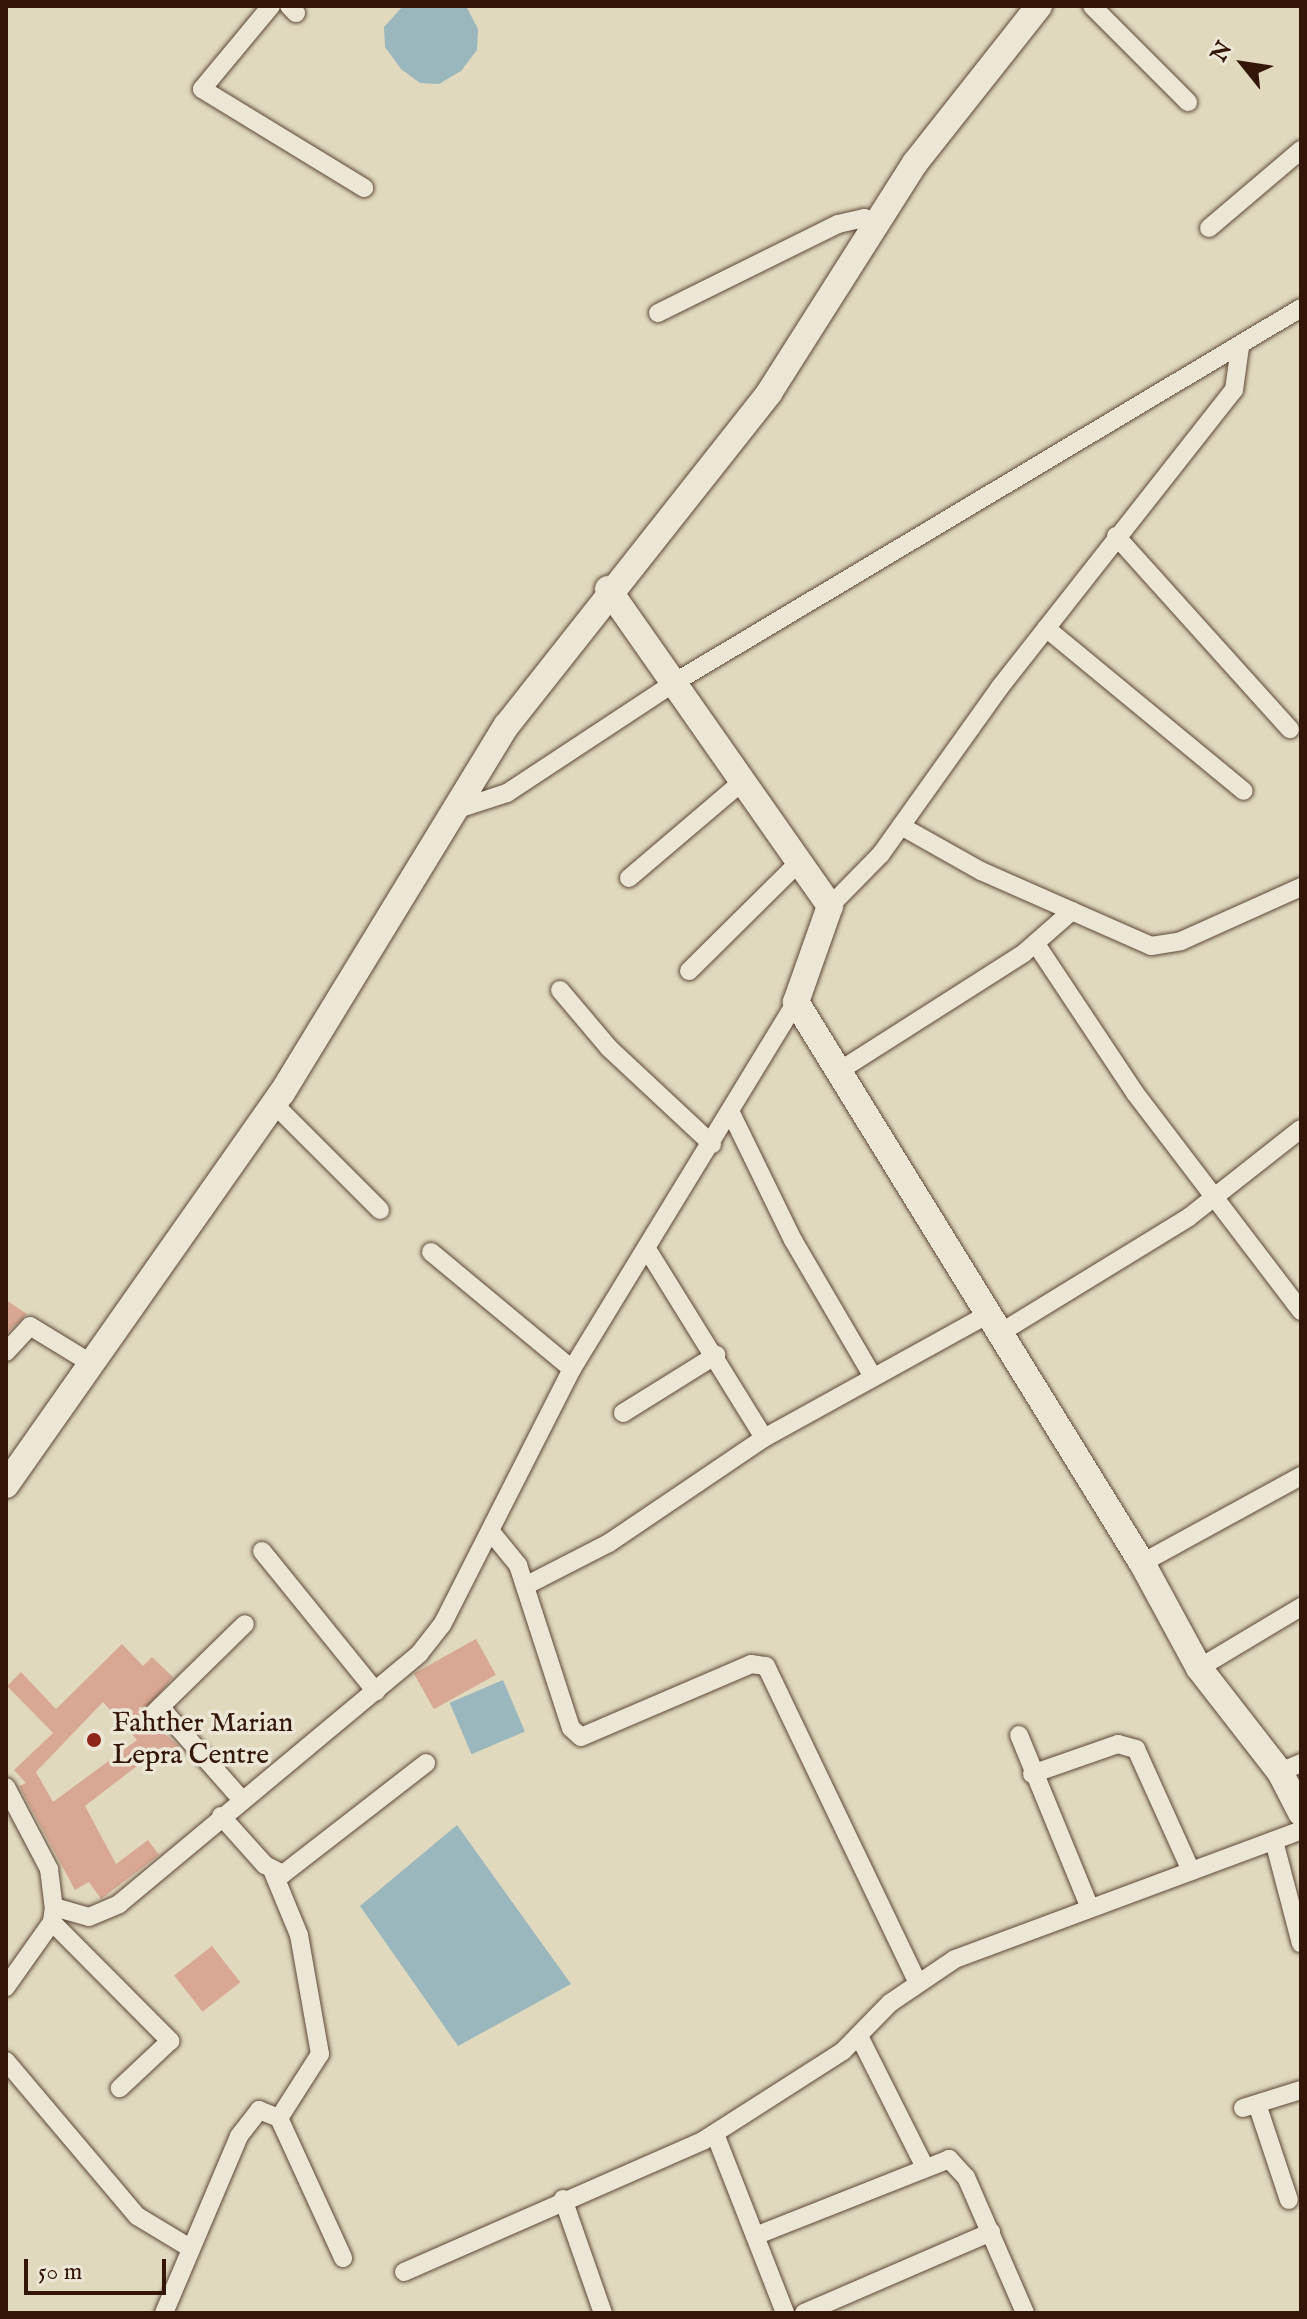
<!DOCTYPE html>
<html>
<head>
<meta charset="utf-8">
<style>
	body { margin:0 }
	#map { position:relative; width:1307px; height:2319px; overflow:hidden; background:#e0d9be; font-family:"IM FELL English",serif }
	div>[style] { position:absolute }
	.water>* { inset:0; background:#9ab7bd; transform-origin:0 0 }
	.building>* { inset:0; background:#d9a894; transform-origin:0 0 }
	.roads { filter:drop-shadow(0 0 2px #5f4736) drop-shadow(0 0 2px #5f4736) }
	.street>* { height:18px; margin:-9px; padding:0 9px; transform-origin:9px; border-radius:9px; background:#ebe6d5 }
	.secondary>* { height:26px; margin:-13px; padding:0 13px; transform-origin:13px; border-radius:13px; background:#ebe6d5 }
	.dots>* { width:22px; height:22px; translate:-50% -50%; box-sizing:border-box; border:4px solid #ebe6d5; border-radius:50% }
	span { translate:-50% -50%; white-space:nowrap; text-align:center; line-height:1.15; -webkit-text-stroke:7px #ebe6d5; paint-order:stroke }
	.poi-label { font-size:28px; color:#341608 }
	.left { translate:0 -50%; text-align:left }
	.frame { position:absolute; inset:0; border:8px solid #341608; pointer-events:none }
	.north { position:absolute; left:1203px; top:24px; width:80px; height:80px; -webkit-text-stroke:6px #ebe6d5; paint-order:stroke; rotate:300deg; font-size:22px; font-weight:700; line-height:32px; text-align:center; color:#341608 }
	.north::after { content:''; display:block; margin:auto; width:28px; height:36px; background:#341608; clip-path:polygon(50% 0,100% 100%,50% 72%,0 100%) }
	.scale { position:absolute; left:24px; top:2259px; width:142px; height:36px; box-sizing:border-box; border:4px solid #341608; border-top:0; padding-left:10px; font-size:24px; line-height:28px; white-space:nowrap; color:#341608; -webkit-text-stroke:6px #ebe6d5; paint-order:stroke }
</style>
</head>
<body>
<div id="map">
	<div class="water">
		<div style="clip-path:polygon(403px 6px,466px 6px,478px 29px,477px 50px,461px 71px,439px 84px,420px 83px,401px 69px,385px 47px,384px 27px)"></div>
		<div style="left:503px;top:1680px;width:56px;height:58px;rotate:67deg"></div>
		<div style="clip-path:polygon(457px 1825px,571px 1984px,458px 2046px,360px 1906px)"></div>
	</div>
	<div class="building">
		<div style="clip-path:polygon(6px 1300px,27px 1314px,6px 1334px)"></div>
		<div style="left:476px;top:1639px;width:41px;height:71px;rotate:61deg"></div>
		<div style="clip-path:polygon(evenodd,122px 1644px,143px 1666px,152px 1657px,173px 1677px,142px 1715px,179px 1746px,157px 1764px,150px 1756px,85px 1806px,116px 1864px,148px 1840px,159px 1855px,101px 1899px,89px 1882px,75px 1890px,19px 1786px,26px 1783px,14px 1770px,53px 1733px,7px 1686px,21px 1672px,56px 1709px,122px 1644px,103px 1702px,137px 1740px,53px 1802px,36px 1772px,103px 1702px)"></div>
		<div style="left:212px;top:1946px;width:46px;height:48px;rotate:52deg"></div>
	</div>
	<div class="roads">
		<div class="street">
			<div style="left:271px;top:6px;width:108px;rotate:129.7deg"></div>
			<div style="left:202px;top:89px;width:190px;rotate:31.4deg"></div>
			<div style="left:289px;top:6px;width:10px;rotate:45deg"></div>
			<div style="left:1092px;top:6px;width:136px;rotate:45deg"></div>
			<div style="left:1209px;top:228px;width:121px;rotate:-40.3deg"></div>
			<div style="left:658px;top:313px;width:201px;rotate:-26.3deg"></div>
			<div style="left:838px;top:224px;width:27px;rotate:-13deg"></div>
			<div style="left:864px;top:218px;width:13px;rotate:27deg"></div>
			<div style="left:1116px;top:536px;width:260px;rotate:48deg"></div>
			<div style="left:1046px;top:628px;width:256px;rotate:39.5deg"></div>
			<div style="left:455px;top:810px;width:55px;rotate:-18.1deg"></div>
			<div style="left:507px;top:793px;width:204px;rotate:-33.4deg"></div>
			<div style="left:677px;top:681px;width:727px;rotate:-30.87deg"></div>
			<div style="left:901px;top:826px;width:92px;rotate:29.4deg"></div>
			<div style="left:981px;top:871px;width:186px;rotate:23.8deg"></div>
			<div style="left:1151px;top:946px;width:30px;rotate:-9deg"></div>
			<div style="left:1181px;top:941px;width:132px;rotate:-24.2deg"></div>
			<div style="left:629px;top:878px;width:150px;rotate:-40.4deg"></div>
			<div style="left:830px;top:906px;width:73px;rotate:-45.6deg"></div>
			<div style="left:881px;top:854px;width:205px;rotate:-54.5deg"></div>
			<div style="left:1000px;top:687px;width:378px;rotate:-51.8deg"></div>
			<div style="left:1234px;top:390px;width:43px;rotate:-82.1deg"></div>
			<div style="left:1036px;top:944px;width:179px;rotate:56.4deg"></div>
			<div style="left:1135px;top:1093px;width:274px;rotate:52.7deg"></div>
			<div style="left:689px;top:971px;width:156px;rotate:-44.7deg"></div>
			<div style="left:560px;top:990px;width:76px;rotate:49.8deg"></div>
			<div style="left:609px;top:1048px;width:141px;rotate:43deg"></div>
			<div style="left:839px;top:1071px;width:219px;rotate:-32.5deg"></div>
			<div style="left:1024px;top:953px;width:64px;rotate:-41.2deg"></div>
			<div style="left:274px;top:1104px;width:150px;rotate:45deg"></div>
			<div style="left:730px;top:1111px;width:144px;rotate:64deg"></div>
			<div style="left:793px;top:1240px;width:159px;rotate:59.7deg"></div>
			<div style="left:647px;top:1249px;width:222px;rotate:58.2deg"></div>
			<div style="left:431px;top:1252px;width:183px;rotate:39.7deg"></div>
			<div style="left:1000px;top:1333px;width:222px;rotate:-31.5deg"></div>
			<div style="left:1189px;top:1217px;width:142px;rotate:-38.2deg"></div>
			<div style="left:6px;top:1352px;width:35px;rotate:-47deg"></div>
			<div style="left:30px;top:1326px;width:69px;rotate:31.4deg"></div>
			<div style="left:623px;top:1413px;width:110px;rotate:-31.9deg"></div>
			<div style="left:491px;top:1532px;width:43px;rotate:50.7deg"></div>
			<div style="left:518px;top:1565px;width:171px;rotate:72deg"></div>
			<div style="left:571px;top:1728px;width:13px;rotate:42deg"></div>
			<div style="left:581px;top:1737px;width:185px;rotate:-23.2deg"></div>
			<div style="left:751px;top:1664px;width:15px;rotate:8deg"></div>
			<div style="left:766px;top:1666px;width:349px;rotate:64.4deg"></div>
			<div style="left:262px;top:1551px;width:181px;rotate:51deg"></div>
			<div style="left:1142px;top:1563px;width:181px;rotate:-28.7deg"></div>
			<div style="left:527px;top:1585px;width:92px;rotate:-27.1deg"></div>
			<div style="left:609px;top:1543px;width:187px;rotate:-34.1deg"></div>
			<div style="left:764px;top:1438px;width:255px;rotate:-28.9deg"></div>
			<div style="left:1199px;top:1668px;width:119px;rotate:-30.9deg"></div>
			<div style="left:160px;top:1707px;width:123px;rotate:48.6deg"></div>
			<div style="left:154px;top:1713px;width:127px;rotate:-44.4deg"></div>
			<div style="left:1019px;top:1735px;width:185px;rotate:67.7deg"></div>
			<div style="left:1280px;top:1772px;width:23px;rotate:-23deg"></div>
			<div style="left:1032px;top:1774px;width:91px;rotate:-19.2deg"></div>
			<div style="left:1118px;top:1744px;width:19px;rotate:16deg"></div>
			<div style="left:1136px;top:1749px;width:134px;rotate:65.7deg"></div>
			<div style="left:6px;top:1787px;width:93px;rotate:62.3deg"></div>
			<div style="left:49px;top:1869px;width:38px;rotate:83deg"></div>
			<div style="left:54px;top:1907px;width:15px;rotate:98deg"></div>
			<div style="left:52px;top:1922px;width:80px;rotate:125.3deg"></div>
			<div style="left:221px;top:1816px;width:66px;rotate:48.1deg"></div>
			<div style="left:265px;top:1865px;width:20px;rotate:27deg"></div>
			<div style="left:283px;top:1874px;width:181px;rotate:-37.8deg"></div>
			<div style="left:1274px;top:1841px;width:106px;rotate:75.3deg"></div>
			<div style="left:273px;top:1872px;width:68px;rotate:67.6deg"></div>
			<div style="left:299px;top:1935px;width:121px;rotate:80deg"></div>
			<div style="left:320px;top:2054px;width:76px;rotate:122.6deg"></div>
			<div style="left:54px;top:1907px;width:36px;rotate:16deg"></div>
			<div style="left:89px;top:1917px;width:33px;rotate:-23deg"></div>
			<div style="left:119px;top:1904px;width:391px;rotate:-39.8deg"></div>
			<div style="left:419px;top:1654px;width:37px;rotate:-52deg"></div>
			<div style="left:442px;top:1625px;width:287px;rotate:-63.1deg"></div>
			<div style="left:572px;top:1369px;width:430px;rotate:-58.6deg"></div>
			<div style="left:52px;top:1922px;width:168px;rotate:45.2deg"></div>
			<div style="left:170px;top:2041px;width:69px;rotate:136.8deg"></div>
			<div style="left:859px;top:2036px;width:144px;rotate:63.3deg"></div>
			<div style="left:6px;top:2061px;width:203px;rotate:49.8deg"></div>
			<div style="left:137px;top:2216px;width:62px;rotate:31.1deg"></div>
			<div style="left:1257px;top:2104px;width:101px;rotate:71.6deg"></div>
			<div style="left:1243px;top:2108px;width:61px;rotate:-17.2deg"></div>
			<div style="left:715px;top:2134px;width:192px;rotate:68.6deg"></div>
			<div style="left:563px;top:2199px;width:121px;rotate:70.7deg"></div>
			<div style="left:755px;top:2236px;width:209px;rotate:-21.6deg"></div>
			<div style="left:949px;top:2159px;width:25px;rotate:47deg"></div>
			<div style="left:966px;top:2177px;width:148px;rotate:66.5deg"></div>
			<div style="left:404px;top:2272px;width:328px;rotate:-23.7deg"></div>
			<div style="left:704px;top:2140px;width:165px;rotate:-32.6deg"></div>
			<div style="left:843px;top:2051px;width:67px;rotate:-45.6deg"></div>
			<div style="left:890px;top:2003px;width:78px;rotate:-34.1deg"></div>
			<div style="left:955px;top:1959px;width:369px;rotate:-20.4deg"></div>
			<div style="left:164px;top:2313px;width:192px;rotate:-67deg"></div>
			<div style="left:239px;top:2136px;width:33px;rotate:-52deg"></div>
			<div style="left:259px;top:2110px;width:22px;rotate:22deg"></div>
			<div style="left:279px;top:2118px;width:154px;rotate:65.4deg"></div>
			<div style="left:804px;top:2313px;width:204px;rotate:-23.4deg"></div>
		</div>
		<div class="secondary">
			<div style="left:608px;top:589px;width:387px;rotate:55deg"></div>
			<div style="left:830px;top:906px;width:102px;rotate:109.5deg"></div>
			<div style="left:796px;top:1002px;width:659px;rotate:58.34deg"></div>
			<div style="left:1142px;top:1563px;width:119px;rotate:61.5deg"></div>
			<div style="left:1199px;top:1668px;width:132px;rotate:52.1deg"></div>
			<div style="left:1280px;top:1772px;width:46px;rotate:62.9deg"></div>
			<div style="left:6px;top:1485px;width:479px;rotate:-54.9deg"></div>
			<div style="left:282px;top:1093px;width:431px;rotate:-58.6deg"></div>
			<div style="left:507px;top:725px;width:423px;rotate:-51.7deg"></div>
			<div style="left:769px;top:393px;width:272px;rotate:-57.6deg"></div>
			<div style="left:915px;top:163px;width:200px;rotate:-51.7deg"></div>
		</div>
	</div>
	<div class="dots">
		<div style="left:94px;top:1740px;background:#8f2418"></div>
	</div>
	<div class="poi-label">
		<span class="left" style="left:112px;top:1740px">Fahther Marian<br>Lepra Centre</span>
	</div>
	<div class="frame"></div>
	<div class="north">N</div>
	<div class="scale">50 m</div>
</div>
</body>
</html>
